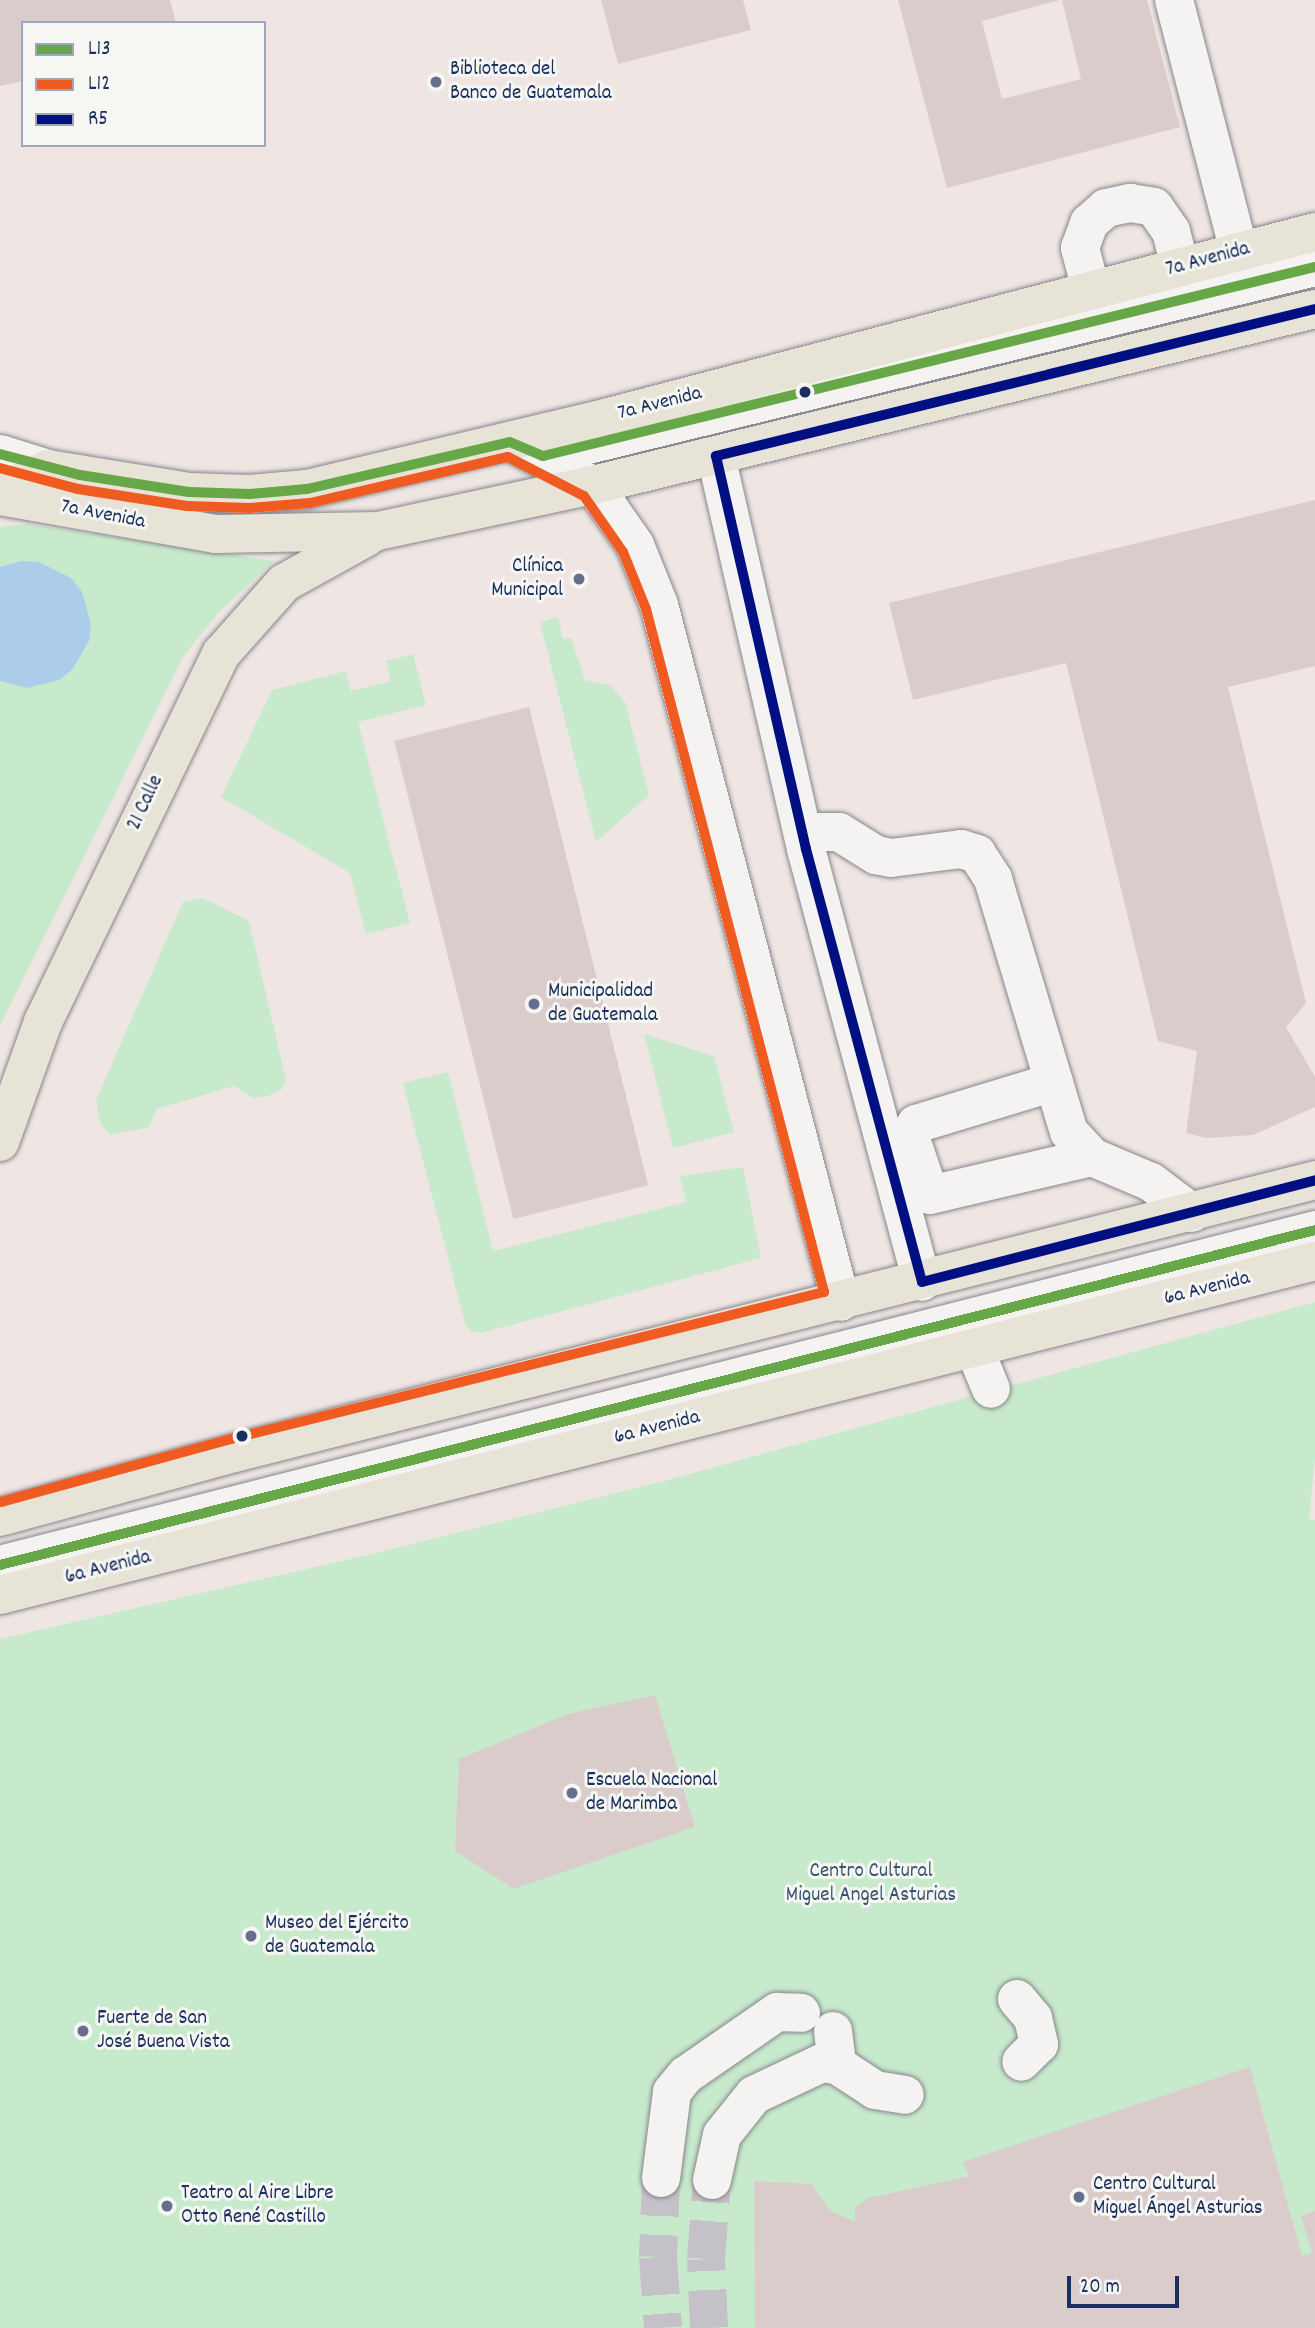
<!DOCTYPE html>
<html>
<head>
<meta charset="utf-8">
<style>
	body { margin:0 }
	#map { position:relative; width:1315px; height:2328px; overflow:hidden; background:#efe6e3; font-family:Dekko,sans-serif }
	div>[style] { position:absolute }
	.green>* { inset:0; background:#c7eacc }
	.water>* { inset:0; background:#abcde9 }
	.building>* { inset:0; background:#dbcccc; transform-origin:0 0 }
	.minor-tunnel>* { height:38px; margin-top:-19px; transform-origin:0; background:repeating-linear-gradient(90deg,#c5c1c8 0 38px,transparent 0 57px) }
	.roads { filter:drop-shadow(0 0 2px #86868e) drop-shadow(0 0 2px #86868e) }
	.minor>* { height:38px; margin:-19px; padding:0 19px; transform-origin:19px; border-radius:19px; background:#f4f3f1 }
	.major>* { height:38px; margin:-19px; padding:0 19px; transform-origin:19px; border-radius:19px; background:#e7e3d7 }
	.bus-1>* { height:10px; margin:-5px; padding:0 5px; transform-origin:5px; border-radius:5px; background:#68a747 }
	.bus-2>* { height:10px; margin:-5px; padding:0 5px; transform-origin:5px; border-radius:5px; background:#f05b22 }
	.bus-3>* { height:10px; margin:-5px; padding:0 5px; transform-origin:5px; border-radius:5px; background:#000f82 }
	.dots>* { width:19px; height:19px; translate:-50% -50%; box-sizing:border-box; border:4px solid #f6f6f2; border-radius:50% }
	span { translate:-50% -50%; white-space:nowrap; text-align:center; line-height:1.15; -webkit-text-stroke:6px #f6f6f2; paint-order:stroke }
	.poi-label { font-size:21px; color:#1b2f5e }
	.left { translate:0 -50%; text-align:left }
	.right { translate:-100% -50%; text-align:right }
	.street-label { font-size:21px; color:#1b2f5e }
	.park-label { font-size:21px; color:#375570 }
	.legend { position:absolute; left:21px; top:21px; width:245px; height:126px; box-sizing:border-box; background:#f6f6f2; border:2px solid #9ea6b7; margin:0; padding:9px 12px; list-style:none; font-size:21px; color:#1b2f5e }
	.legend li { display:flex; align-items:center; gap:14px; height:35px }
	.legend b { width:35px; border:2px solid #9ea6b7 }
	.scale { position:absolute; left:1067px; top:2276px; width:112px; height:32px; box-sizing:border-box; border:4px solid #1b2f5e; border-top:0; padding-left:9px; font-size:21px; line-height:24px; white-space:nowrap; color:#1b2f5e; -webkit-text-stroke:5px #f6f6f2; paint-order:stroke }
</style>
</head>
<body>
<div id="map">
	<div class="green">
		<div style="clip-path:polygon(27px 524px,274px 561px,220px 611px,183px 657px,0 1026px,0 527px)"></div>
		<div style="clip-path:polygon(558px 617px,563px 639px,571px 638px,585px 680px,610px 685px,625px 702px,649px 795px,596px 842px,540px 622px)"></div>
		<div style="clip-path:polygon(413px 654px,426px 705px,358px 722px,410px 923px,366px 934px,350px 873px,221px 797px,272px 690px,346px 671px,351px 691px,391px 681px,386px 661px)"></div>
		<div style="clip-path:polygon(202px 898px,249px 921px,286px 1080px,281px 1090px,268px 1096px,253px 1098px,234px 1086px,157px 1109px,149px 1127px,110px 1135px,100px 1123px,96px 1100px,183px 902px)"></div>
		<div style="clip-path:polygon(644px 1034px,714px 1056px,734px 1132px,673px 1148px)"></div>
		<div style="clip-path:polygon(448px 1072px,493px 1251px,686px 1202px,680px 1176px,743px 1167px,761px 1258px,481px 1333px,471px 1332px,465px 1324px,403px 1083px)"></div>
		<div style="clip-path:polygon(1315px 1302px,1315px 1458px,1309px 1519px,1315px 1520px,1315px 2328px,0 2328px,0 1639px,372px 1554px,660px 1482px)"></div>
	</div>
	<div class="water">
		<div style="clip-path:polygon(21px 561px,39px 562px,71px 578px,82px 592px,91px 624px,89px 641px,72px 670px,59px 680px,27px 688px,0 681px,0 567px)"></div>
	</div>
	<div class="building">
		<div style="clip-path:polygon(0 0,170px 0,176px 23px,23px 23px,23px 81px,0 86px)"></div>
		<div style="clip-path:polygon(601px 0,743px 0,751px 30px,618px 64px)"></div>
		<div style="clip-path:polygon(898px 0,1060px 0,982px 21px,1002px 99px,1081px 79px,1062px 0,1147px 0,1180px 127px,947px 188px)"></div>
		<div style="clip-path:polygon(1315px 500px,1315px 666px,1228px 687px,1306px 1003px,1286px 1027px,1315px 1077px,1315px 1107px,1253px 1135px,1206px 1138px,1186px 1133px,1197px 1051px,1158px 1041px,1066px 663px,913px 700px,889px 603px)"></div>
		<div style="left:529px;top:707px;width:493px;height:139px;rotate:76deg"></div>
		<div style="clip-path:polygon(655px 1695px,695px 1827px,514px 1889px,455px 1851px,459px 1759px,568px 1714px)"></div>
		<div style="clip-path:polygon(1250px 2067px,1302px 2256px,1312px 2253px,1301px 2216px,1315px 2211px,1315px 2328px,755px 2328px,754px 2181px,812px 2184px,829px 2210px,855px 2222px,855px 2207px,869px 2198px,969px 2176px,963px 2162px)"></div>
	</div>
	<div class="minor-tunnel">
		<div style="left:661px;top:2178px;width:79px;rotate:92.2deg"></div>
		<div style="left:658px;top:2257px;width:71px;rotate:86deg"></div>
		<div style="left:709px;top:2328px;width:69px;rotate:-92.5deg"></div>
		<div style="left:706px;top:2259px;width:79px;rotate:-85.7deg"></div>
	</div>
	<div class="roads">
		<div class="minor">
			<div style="left:1174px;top:0;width:260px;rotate:75.5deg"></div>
			<div style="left:1092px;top:293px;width:47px;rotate:-104.9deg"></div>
			<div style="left:1080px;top:248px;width:27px;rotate:-70deg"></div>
			<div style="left:1089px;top:223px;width:23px;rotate:-41deg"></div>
			<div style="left:1106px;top:208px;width:25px;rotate:-12deg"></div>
			<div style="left:1130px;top:203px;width:24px;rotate:9deg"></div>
			<div style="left:1154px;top:207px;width:29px;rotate:55deg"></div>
			<div style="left:1171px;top:231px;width:38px;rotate:76deg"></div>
			<div style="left:510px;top:442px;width:93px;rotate:27.4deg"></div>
			<div style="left:593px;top:485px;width:73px;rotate:55deg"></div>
			<div style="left:635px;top:545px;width:65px;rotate:68.2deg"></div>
			<div style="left:659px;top:605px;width:720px;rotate:75.37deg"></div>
			<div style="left:0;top:454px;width:50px;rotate:17.4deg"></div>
			<div style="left:543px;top:456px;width:795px;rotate:-13.76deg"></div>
			<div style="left:716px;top:456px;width:403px;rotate:77.1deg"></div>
			<div style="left:806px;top:849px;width:448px;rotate:75deg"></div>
			<div style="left:803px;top:832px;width:36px"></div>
			<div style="left:839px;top:832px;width:44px;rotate:31.9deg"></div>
			<div style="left:876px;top:855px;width:15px;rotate:11deg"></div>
			<div style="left:891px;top:858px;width:71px;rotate:-7.3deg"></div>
			<div style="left:961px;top:849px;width:17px;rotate:17deg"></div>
			<div style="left:977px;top:854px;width:30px;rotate:57deg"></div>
			<div style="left:993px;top:879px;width:264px;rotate:73.3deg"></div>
			<div style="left:1069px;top:1132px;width:34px;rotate:47deg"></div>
			<div style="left:1092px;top:1157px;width:64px;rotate:23deg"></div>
			<div style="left:1151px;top:1182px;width:51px;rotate:37.1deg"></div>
			<div style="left:1054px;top:1082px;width:144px;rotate:163.1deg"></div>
			<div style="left:916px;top:1124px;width:13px;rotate:117deg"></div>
			<div style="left:910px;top:1136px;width:62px;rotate:71.3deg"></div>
			<div style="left:930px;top:1195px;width:166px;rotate:-13.2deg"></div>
			<div style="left:974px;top:1348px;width:44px;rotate:67.5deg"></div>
			<div style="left:0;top:1565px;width:1357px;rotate:-14.29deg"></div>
			<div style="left:1017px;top:1999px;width:25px;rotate:50deg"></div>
			<div style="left:1033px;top:2018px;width:27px;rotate:77deg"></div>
			<div style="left:1039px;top:2044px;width:25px;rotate:135deg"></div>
			<div style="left:833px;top:2031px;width:34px;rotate:83deg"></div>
			<div style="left:661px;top:2178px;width:87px;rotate:-82.7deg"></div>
			<div style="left:672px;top:2092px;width:22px;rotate:-51deg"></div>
			<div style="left:686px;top:2075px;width:111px;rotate:-34.7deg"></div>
			<div style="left:777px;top:2012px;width:24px;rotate:2deg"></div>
			<div style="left:712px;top:2180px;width:46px;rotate:-77.5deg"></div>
			<div style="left:722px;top:2135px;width:51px;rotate:-51.3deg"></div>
			<div style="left:754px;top:2095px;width:75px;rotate:-25.2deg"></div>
			<div style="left:822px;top:2063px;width:15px;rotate:8deg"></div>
			<div style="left:837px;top:2065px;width:45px;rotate:33.3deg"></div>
			<div style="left:875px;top:2090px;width:30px;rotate:9deg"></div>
		</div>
		<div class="major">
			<div style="left:0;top:492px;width:53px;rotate:-25.6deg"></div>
			<div style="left:48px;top:469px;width:143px;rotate:9.3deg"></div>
			<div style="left:189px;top:492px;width:61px;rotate:1.9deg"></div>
			<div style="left:250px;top:494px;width:57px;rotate:-5deg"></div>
			<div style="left:307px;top:489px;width:306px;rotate:-13.4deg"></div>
			<div style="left:605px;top:418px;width:734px;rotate:-14.68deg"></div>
			<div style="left:0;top:496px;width:219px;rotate:10deg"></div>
			<div style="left:216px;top:534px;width:162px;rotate:-1.1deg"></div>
			<div style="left:378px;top:531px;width:220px;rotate:-12.1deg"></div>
			<div style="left:593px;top:485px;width:743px;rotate:-13.7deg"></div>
			<div style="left:0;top:1142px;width:127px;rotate:-70.3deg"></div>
			<div style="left:43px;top:1022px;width:409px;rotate:-64.2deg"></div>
			<div style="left:221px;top:654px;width:95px;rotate:-48.4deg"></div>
			<div style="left:284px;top:583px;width:95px;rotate:-29deg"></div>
			<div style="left:0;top:1517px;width:243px;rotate:-15.3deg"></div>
			<div style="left:234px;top:1453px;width:1115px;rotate:-14.17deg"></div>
			<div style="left:0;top:1595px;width:1357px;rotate:-14.25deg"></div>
		</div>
	</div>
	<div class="bus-1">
		<div style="left:0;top:454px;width:83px;rotate:14.7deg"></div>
		<div style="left:80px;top:475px;width:110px;rotate:8.9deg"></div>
		<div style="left:189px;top:492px;width:61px;rotate:1.9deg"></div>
		<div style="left:250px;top:494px;width:57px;rotate:-5deg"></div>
		<div style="left:307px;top:489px;width:208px;rotate:-13deg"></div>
		<div style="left:510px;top:442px;width:36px;rotate:23deg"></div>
		<div style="left:543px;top:456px;width:795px;rotate:-13.76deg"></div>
		<div style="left:0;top:1565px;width:1357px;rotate:-14.29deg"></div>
	</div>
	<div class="bus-2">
		<div style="left:0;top:468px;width:81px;rotate:15.1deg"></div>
		<div style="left:78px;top:489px;width:110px;rotate:8.9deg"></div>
		<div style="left:187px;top:506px;width:63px;rotate:1.8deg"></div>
		<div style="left:250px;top:508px;width:60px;rotate:-4.8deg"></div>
		<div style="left:310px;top:503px;width:203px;rotate:-13.1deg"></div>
		<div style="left:508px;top:457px;width:85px;rotate:27.2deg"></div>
		<div style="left:584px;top:496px;width:68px;rotate:55.1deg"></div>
		<div style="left:623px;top:552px;width:61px;rotate:68deg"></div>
		<div style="left:646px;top:609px;width:706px;rotate:75.39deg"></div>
		<div style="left:824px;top:1292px;width:611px;rotate:166.08deg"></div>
		<div style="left:231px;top:1439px;width:239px;rotate:164.7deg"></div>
	</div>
	<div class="bus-3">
		<div style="left:1315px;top:309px;width:617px;rotate:166.21deg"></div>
		<div style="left:716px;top:456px;width:403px;rotate:77.1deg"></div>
		<div style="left:806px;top:849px;width:448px;rotate:75deg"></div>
		<div style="left:922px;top:1282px;width:406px;rotate:-14.5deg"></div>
	</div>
	<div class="dots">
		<div style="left:436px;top:82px;background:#656f8d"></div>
		<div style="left:805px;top:392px;background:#1b2f5e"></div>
		<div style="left:579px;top:579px;background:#656f8d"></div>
		<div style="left:534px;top:1004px;background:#656f8d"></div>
		<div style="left:242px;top:1436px;background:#1b2f5e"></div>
		<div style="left:572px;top:1793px;background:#656f8d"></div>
		<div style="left:251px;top:1936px;background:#656f8d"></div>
		<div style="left:83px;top:2031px;background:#656f8d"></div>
		<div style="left:1079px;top:2197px;background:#656f8d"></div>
		<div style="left:167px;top:2206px;background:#656f8d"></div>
	</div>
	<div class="poi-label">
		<span class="left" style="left:450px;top:82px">Biblioteca del<br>Banco de Guatemala</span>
		<span class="right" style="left:563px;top:579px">Clínica<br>Municipal</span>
		<span class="left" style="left:548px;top:1004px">Municipalidad<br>de Guatemala</span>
		<span class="left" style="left:586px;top:1793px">Escuela Nacional<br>de Marimba</span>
		<span class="left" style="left:265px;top:1936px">Museo del Ejército<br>de Guatemala</span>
		<span class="left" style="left:97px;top:2031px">Fuerte de San<br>José Buena Vista</span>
		<span class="left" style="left:1093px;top:2197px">Centro Cultural<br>Miguel Ángel Asturias</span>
		<span class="left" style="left:181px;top:2206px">Teatro al Aire Libre<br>Otto René Castillo</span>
	</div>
	<div class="street-label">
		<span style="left:1208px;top:260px;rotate:-15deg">7a Avenida</span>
		<span style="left:660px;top:404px;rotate:-14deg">7a Avenida</span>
		<span style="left:103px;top:515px;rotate:11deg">7a Avenida</span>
		<span style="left:146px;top:803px;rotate:-65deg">21 Calle</span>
		<span style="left:1207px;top:1289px;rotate:-14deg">6a Avenida</span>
		<span style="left:657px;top:1428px;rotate:-14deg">6a Avenida</span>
		<span style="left:108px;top:1568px;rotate:-14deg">6a Avenida</span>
	</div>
	<div class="park-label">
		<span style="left:871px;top:1884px">Centro Cultural<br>Miguel Angel Asturias</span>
	</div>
	<ul class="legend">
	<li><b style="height:9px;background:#68a747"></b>L13</li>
	<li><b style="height:9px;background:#f05b22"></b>L12</li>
	<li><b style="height:9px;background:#000f82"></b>R5</li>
	</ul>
	<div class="scale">20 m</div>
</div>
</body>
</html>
